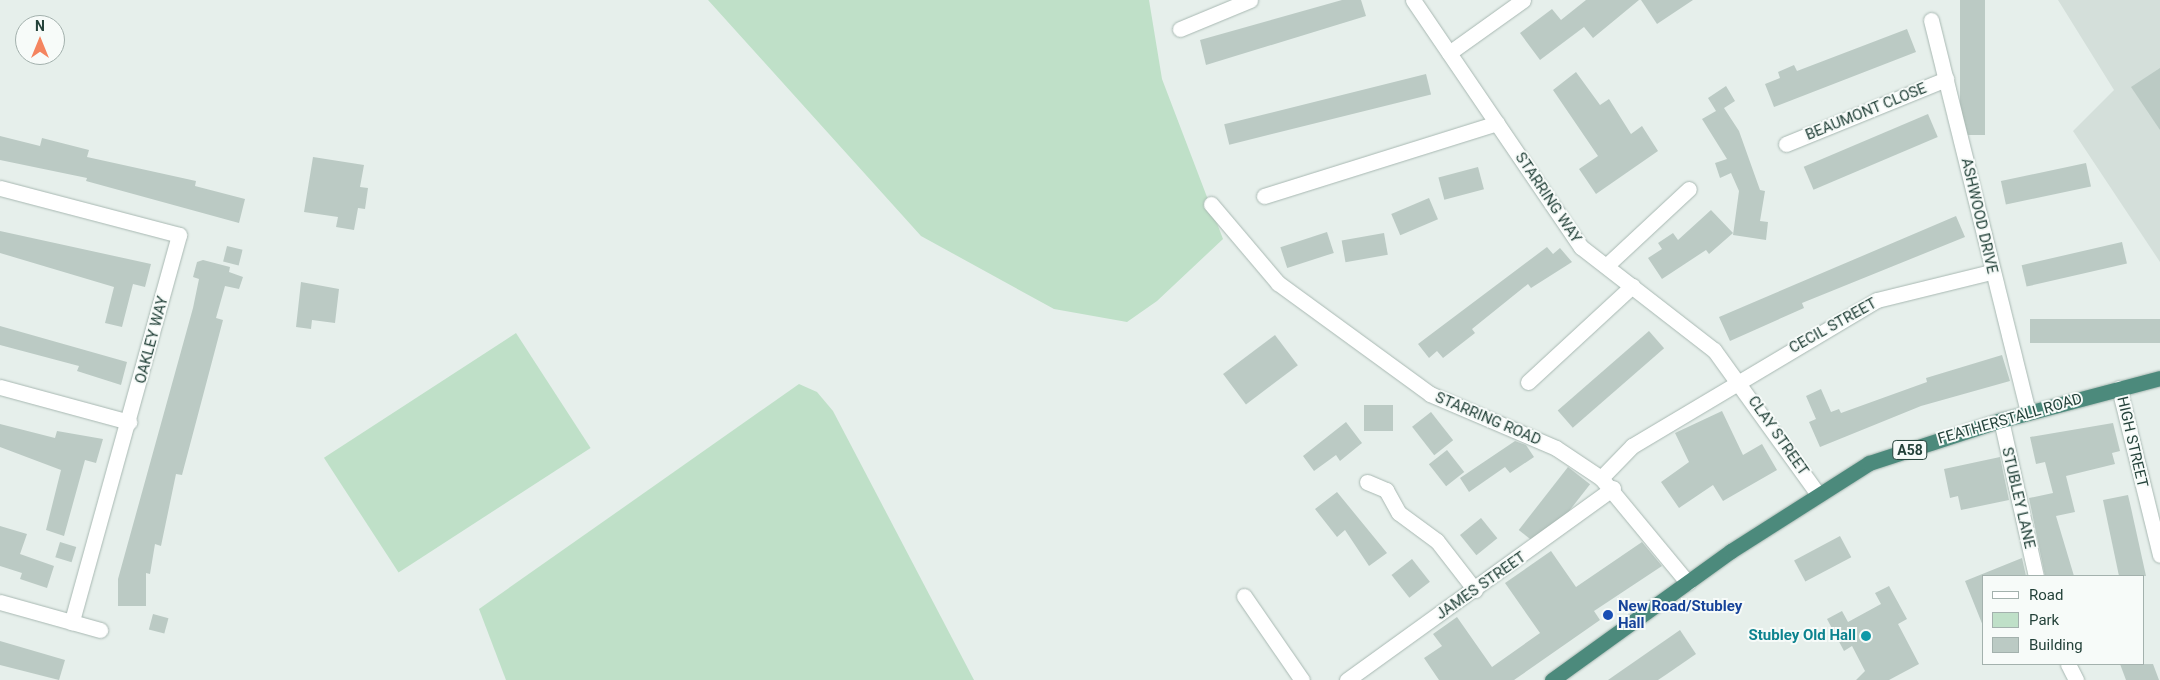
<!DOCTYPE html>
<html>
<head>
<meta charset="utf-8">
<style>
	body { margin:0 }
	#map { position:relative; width:2160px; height:680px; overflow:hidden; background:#e6efeb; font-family:Roboto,sans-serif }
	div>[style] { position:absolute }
	.built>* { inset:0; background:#d4dfda }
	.green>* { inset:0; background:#bfe0c8; transform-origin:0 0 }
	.building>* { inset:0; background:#bbcac4; transform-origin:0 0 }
	.roads { filter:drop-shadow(0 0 1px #a8b8b2) drop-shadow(0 0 1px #a8b8b2) }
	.minor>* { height:15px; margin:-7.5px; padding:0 7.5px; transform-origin:7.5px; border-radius:7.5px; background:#fff }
	.trunk>* { height:15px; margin:-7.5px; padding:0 7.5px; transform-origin:7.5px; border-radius:7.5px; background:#4c8a7c }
	.dots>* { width:14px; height:14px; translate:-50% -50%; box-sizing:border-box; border:2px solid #f7fbf9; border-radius:50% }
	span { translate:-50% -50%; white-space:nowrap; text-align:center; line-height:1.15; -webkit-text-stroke:4px #f7fbf9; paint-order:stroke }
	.shield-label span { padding:1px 4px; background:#f7fbf9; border:1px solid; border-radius:4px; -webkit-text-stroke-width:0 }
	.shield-label { font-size:14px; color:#24423a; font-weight:700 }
	.street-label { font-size:15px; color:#24423a }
	.transit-label { font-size:15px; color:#164399; font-weight:700 }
	.left { translate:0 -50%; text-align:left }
	.culture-label { font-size:15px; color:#0d838f; font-weight:700 }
	.right { translate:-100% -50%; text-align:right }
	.legend { position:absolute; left:1982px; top:575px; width:162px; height:90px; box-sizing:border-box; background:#f7fbf9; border:1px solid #a3b1ad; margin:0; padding:6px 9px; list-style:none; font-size:15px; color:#24423a }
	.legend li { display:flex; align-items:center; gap:10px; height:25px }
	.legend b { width:25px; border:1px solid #a3b1ad }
	.north { position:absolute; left:15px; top:15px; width:50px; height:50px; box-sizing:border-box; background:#f7fbf9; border:1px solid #a3b1ad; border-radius:50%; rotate:0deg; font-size:14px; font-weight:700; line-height:20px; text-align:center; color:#24423a }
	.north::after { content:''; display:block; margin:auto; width:18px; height:22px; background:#f4845f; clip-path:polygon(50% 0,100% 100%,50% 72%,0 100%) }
</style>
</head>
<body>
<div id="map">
	<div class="built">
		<div style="clip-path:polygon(2058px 0,2160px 0,2160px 262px,2073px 131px,2114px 90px)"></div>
	</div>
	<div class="green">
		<div style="clip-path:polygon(708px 0,1149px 0,1162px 79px,1223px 239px,1157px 301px,1127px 322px,1054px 309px,921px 236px)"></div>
		<div style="left:516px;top:333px;width:137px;height:229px;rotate:57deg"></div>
		<div style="clip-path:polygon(799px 384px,817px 392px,833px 411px,974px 680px,506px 680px,479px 609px)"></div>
	</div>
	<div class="building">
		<div style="clip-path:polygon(1342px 0,1361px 0,1366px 16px,1206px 65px,1200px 40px)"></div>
		<div style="clip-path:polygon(1586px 0,1639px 0,1593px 38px,1584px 27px,1540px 60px,1520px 33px,1552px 9px,1561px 20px)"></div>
		<div style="clip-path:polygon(1641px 0,1693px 0,1657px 24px)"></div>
		<div style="left:1960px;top:0;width:25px;height:135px"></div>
		<div style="clip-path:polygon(1907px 29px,1916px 52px,1774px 107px,1765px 84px,1780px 78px,1778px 72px,1794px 65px,1797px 71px)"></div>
		<div style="clip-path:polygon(2160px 68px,2160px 130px,2131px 87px)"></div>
		<div style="clip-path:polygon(1576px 72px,1600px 105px,1609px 99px,1631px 134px,1642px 126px,1658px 151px,1596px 194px,1579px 169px,1598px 156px,1553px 90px)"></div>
		<div style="left:1426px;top:74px;width:21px;height:208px;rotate:76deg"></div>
		<div style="clip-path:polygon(1726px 86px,1735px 101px,1724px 108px,1739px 131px,1760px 190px,1765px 191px,1760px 221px,1768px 222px,1766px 240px,1733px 235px,1739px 191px,1731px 173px,1720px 178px,1715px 163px,1727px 159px,1702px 119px,1716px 111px,1708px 98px)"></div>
		<div style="left:1928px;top:114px;width:25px;height:135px;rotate:67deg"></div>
		<div style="clip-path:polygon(0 136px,40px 146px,42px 138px,89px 150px,87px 157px,196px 181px,195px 186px,245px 199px,239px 223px,86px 181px,87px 178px,0 160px)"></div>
		<div style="clip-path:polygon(313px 157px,364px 165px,360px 187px,368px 188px,365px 209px,358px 208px,354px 230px,336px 227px,338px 217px,304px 212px)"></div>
		<div style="left:2086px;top:163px;width:24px;height:87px;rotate:78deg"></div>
		<div style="left:1478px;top:167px;width:23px;height:41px;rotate:75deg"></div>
		<div style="left:1429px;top:198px;width:23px;height:41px;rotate:67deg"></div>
		<div style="clip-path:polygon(1711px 210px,1733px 233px,1709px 254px,1706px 250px,1662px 279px,1648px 258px,1662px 249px,1658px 243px,1673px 233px,1678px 240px)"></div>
		<div style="clip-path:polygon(1956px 216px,1965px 237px,1802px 303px,1804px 308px,1730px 341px,1719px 317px)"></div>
		<div style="clip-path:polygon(0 231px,151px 264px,145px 287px,133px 284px,122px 327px,105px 323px,114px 287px,0 253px)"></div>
		<div style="left:1327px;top:232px;width:22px;height:49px;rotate:72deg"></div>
		<div style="left:1384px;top:233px;width:22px;height:43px;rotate:80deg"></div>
		<div style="left:2122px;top:242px;width:22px;height:103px;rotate:77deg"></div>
		<div style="left:227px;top:246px;width:16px;height:16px;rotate:14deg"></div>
		<div style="clip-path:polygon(1547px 247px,1553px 254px,1560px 248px,1572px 262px,1531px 288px,1528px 284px,1472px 329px,1475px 333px,1443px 358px,1437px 351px,1429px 358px,1418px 344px)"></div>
		<div style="clip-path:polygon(203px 260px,230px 267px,229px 272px,243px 277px,239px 289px,225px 286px,216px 318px,223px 320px,182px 475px,176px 474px,161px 546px,155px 544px,150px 574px,146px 573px,146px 606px,118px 606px,118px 579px,193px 308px,199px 279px,193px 277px,197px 262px)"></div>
		<div style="clip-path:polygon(301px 282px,339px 289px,335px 323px,312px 320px,311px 329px,296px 327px)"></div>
		<div style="left:2160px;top:319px;width:24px;height:130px;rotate:90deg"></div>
		<div style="clip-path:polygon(0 326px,127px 362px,121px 385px,77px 371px,79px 366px,0 345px)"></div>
		<div style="left:1649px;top:331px;width:23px;height:121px;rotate:49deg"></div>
		<div style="left:1275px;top:335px;width:38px;height:65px;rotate:53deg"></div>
		<div style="clip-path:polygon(2002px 355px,2010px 381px,1921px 406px,1820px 447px,1809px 422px,1816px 419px,1806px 396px,1821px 389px,1831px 412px,1839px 409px,1841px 413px,1927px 382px,1926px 378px)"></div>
		<div style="left:1364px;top:405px;width:29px;height:26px"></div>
		<div style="clip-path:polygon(1722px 411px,1743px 455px,1762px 444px,1777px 470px,1723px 501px,1713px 485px,1679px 508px,1661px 482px,1689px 462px,1675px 433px)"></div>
		<div style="left:1431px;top:412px;width:36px;height:24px;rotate:52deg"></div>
		<div style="clip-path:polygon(1346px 422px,1362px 443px,1340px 461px,1336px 455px,1314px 471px,1303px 456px)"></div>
		<div style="clip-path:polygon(2113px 423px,2120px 451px,2112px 453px,2115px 464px,2066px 476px,2075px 512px,2056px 516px,2074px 576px,2045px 576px,2029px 498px,2053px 493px,2045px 462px,2036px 464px,2030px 437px)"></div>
		<div style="clip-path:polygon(0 424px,55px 438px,57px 431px,103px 439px,96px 463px,85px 460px,64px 536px,46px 530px,61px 470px,0 447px)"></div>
		<div style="clip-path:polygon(1515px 441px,1526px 445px,1534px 457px,1510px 473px,1505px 467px,1469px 492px,1460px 478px)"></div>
		<div style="left:1447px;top:450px;width:28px;height:23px;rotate:52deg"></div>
		<div style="clip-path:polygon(2000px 457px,2009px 500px,1961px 510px,1958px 496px,1950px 498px,1944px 469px)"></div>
		<div style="left:1568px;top:467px;width:28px;height:80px;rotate:38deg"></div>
		<div style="clip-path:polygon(1337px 492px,1387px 553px,1369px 566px,1345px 530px,1337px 537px,1315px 509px)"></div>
		<div style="clip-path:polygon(2128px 495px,2131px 508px,2146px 576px,2119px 576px,2103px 500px)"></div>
		<div style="left:1481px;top:518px;width:26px;height:27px;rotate:51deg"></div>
		<div style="clip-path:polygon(0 526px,27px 534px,20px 554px,54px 566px,47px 588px,20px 579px,22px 573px,0 566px)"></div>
		<div style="left:1840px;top:536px;width:24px;height:52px;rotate:62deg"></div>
		<div style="left:60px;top:542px;width:17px;height:16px;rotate:17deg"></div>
		<div style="clip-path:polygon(1642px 542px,1662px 566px,1594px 611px,1600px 620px,1514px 680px,1439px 680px,1424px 658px,1442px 646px,1433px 634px,1457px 617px,1492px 667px,1540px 633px,1505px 583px,1551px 551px,1576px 587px)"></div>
		<div style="clip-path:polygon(2022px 558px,2026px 576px,1984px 576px,1983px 626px,1965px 581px)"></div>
		<div style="left:1412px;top:559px;width:29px;height:26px;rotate:52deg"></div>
		<div style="clip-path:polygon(1889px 586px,1907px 619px,1898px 624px,1919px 664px,1889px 680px,1856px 680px,1865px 671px,1852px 646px,1844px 651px,1827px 619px,1842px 611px,1848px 622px,1881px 604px,1875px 593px)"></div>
		<div style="left:153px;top:614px;width:16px;height:16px;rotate:15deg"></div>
		<div style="clip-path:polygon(1680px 630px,1696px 654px,1667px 674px,1658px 680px,1608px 680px)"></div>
		<div style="clip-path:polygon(0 641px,65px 660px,59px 680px,0 665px)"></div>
		<div style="clip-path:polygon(2120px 664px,2153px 664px,2159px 680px,2126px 680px)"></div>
	</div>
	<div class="roads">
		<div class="minor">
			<div style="left:1413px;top:0;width:299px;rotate:55.8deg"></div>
			<div style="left:1581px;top:247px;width:168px;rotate:37.8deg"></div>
			<div style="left:1714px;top:350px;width:176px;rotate:54.2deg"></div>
			<div style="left:1931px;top:20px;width:404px;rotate:76.1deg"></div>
			<div style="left:1180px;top:29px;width:76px;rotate:-22.5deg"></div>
			<div style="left:1449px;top:53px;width:91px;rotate:-35.6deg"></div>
			<div style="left:1786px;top:144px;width:173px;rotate:-22.1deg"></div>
			<div style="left:0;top:188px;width:185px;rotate:14.7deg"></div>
			<div style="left:179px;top:235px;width:402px;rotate:105.5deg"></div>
			<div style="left:1264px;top:196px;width:244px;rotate:-17.4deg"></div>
			<div style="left:1211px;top:204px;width:104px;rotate:49.7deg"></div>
			<div style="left:1278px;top:283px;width:188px;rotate:36.1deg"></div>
			<div style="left:1430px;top:394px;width:137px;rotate:23.2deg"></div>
			<div style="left:1556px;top:448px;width:54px;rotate:33.7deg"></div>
			<div style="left:1601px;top:478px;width:136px;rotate:50.4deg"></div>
			<div style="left:1606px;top:266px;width:113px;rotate:-42.9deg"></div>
			<div style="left:1528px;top:382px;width:142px;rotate:-42.7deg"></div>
			<div style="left:0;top:387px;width:134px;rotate:15.2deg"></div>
			<div style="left:2119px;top:388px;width:172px;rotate:76.2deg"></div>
			<div style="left:2001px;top:420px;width:160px;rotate:77.4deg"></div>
			<div style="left:1601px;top:478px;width:45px;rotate:-45.9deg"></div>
			<div style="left:1632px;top:446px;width:285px;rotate:-30.8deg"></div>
			<div style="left:1877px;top:300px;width:117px;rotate:-13.8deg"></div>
			<div style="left:1367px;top:482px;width:21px;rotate:23deg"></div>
			<div style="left:1386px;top:490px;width:26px;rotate:61deg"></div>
			<div style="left:1399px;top:513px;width:47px;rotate:36.4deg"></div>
			<div style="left:1437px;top:541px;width:62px;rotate:52.2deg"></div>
			<div style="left:1244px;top:596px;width:102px;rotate:55.4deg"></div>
			<div style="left:0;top:602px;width:104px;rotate:15.6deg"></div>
			<div style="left:2068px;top:664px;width:18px;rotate:63deg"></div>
			<div style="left:1347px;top:680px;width:328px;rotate:-35.8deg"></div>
		</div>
		<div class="trunk">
			<div style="left:1552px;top:680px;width:221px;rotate:-35.8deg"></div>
			<div style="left:1731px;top:551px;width:164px;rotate:-32.5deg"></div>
			<div style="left:1869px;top:463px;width:139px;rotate:-18deg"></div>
			<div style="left:2001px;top:420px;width:164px;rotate:-14.8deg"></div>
		</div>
	</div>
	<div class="dots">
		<div style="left:1608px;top:615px;background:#1a4fb4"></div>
		<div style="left:1866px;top:636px;background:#0f9aa8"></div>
	</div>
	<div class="shield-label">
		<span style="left:1910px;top:450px">A58</span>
	</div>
	<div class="street-label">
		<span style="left:1866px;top:112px;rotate:-22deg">BEAUMONT CLOSE</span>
		<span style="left:1548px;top:198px;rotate:56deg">STARRING WAY</span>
		<span style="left:1979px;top:216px;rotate:77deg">ASHWOOD DRIVE</span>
		<span style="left:1833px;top:326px;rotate:-29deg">CECIL STREET</span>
		<span style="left:152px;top:340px;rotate:-75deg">OAKLEY WAY</span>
		<span style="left:1488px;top:419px;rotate:23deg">STARRING ROAD</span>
		<span style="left:2010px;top:419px;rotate:-16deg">FEATHERSTALL ROAD</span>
		<span style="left:1778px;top:436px;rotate:55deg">CLAY STREET</span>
		<span style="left:2132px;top:442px;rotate:77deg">HIGH STREET</span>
		<span style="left:2018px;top:498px;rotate:77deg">STUBLEY LANE</span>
		<span style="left:1481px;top:586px;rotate:-35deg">JAMES STREET</span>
	</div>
	<div class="transit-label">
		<span class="left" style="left:1618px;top:615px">New Road/Stubley<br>Hall</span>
	</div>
	<div class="culture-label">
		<span class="right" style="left:1856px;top:636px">Stubley Old Hall</span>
	</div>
	<ul class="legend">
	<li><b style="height:6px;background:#fff"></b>Road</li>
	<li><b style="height:14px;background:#bfe0c8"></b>Park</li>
	<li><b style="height:14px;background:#bbcac4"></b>Building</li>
	</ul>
	<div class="north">N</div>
</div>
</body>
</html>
